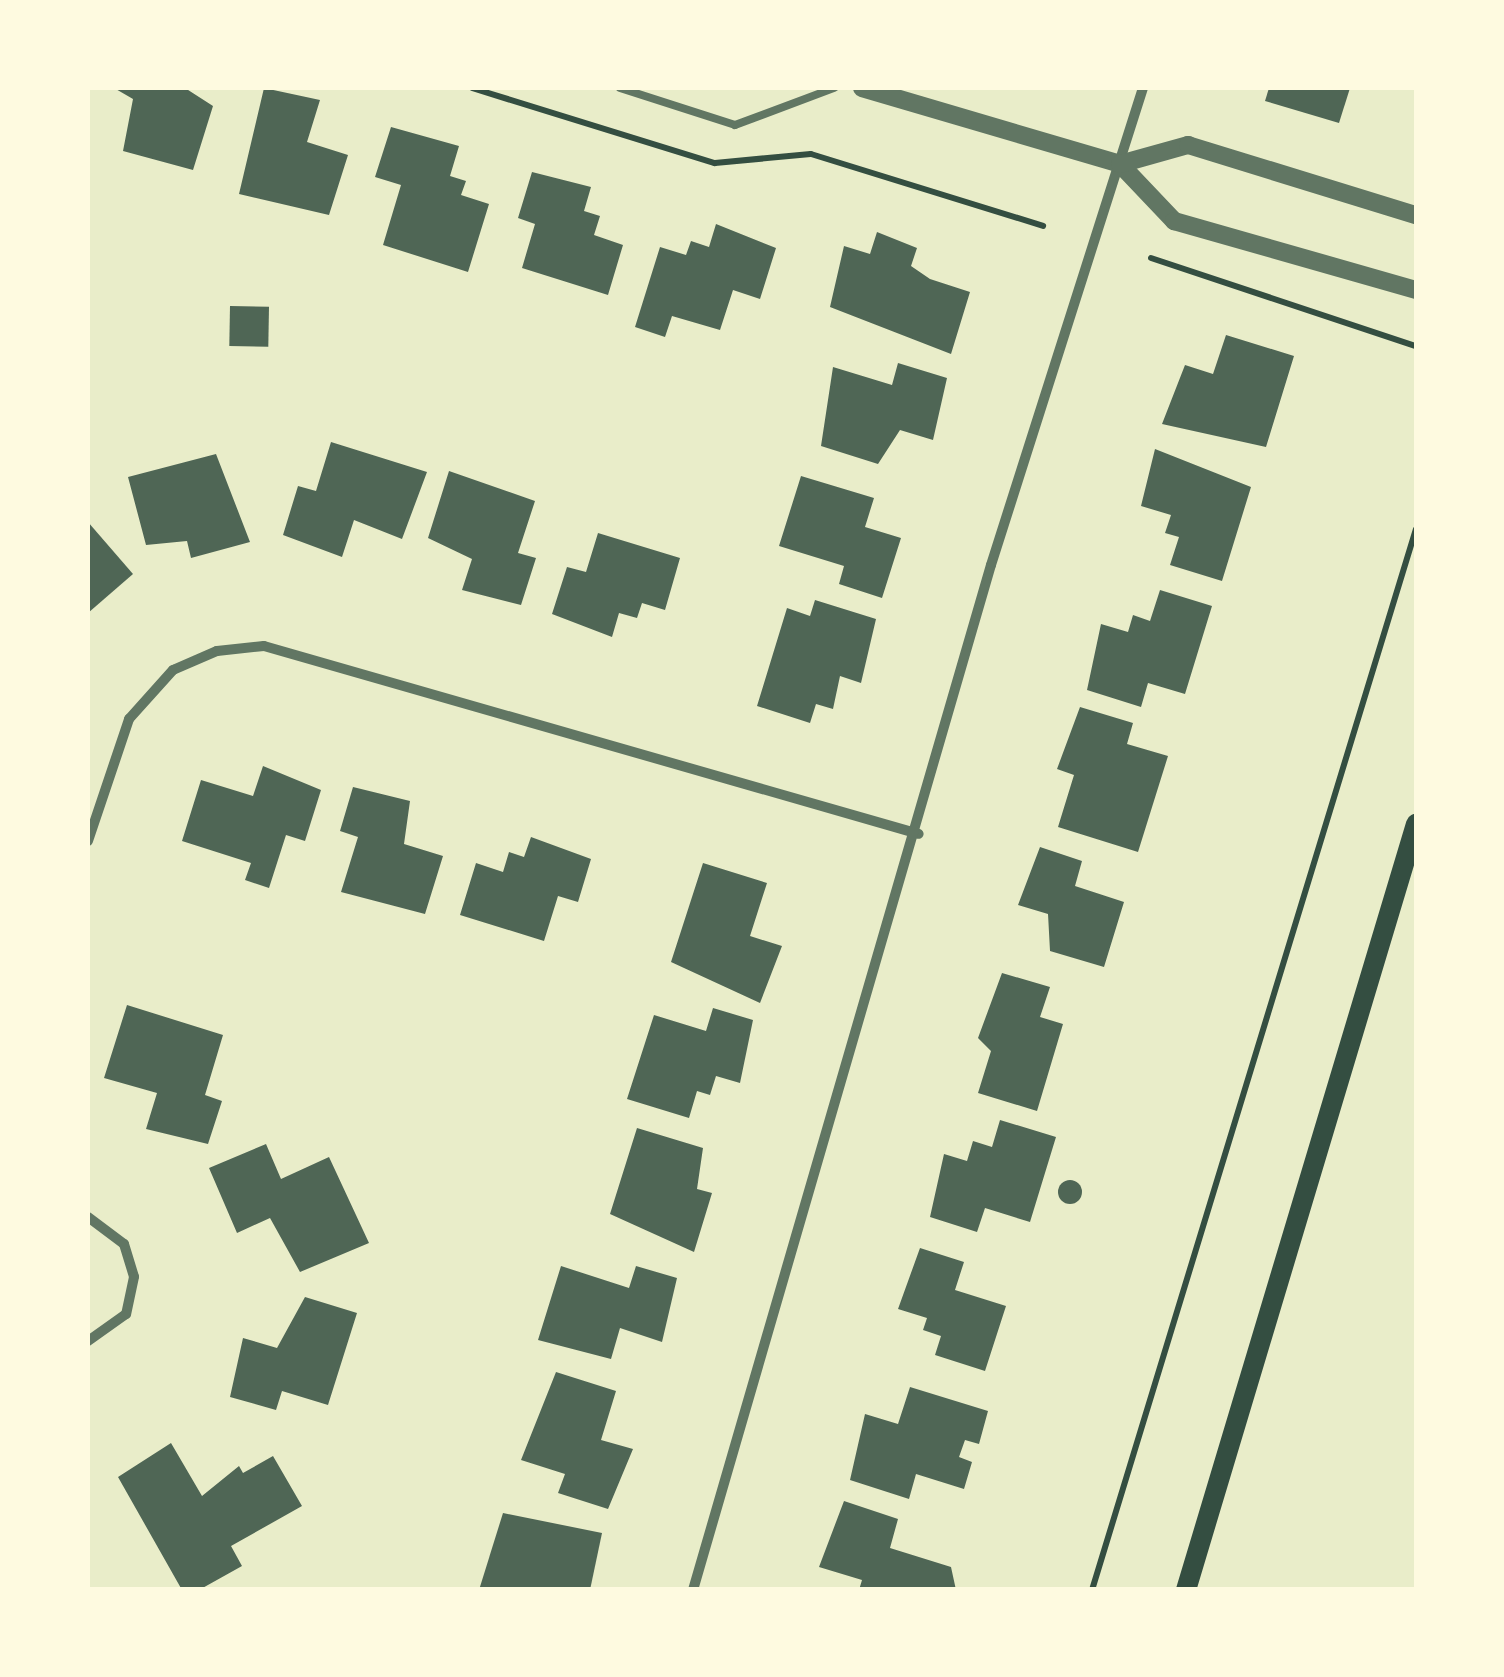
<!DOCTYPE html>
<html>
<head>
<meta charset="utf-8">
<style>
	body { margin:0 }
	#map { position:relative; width:1504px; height:1677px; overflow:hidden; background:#e9edc9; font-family:"DM Sans",sans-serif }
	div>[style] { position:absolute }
	.building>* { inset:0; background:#4f6655; transform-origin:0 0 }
	.round { border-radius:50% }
	.path>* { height:6px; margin:-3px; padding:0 3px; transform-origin:3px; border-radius:3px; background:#344e41 }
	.service>* { height:8px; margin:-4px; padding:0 4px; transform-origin:4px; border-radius:4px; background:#617663 }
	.minor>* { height:10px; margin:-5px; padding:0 5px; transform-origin:5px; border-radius:5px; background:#617663 }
	.tertiary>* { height:18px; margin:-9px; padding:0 9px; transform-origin:9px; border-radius:9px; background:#617663 }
	.secondary>* { height:20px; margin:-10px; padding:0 10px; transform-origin:10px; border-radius:10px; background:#344e41 }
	span { translate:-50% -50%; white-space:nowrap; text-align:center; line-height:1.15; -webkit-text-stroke:10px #fefae0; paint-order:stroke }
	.frame { position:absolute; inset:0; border:90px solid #fefae0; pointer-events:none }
</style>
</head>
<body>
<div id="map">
	<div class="building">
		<div style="clip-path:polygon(114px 88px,185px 88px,213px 106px,193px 170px,123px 151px,133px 99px)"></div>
		<div style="clip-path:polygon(264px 88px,320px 100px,307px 142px,348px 155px,329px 215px,239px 194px)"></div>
		<div style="clip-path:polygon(1269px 88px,1350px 88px,1339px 123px,1265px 101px)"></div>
		<div style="clip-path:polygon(391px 127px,459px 146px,450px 176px,466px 181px,461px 195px,489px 204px,468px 272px,383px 245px,401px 185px,375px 177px)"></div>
		<div style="clip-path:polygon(532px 172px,591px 187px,584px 211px,600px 216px,594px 235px,623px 245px,608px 295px,522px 268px,535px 224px,518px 218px)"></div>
		<div style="clip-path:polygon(716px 224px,776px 248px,760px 299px,733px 290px,720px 330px,672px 316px,665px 337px,635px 327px,660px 247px,686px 255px,691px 241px,709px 247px)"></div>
		<div style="clip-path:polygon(877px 232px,917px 248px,911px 266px,930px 279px,970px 292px,951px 354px,830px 307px,844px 246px,870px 254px)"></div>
		<div style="left:230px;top:306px;width:39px;height:40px;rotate:1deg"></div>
		<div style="clip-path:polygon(1226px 335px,1294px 356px,1266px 447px,1162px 424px,1185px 365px,1213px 374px)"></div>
		<div style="clip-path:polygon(898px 363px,947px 378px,933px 440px,900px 430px,878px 464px,821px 446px,833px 367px,892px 385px)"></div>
		<div style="clip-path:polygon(331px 442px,427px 472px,402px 539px,354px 520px,342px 557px,283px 535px,298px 486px,316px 491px)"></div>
		<div style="clip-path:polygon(1155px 449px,1251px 487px,1222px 581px,1170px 565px,1179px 537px,1165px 533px,1171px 515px,1141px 506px)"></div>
		<div style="clip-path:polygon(216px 454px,250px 542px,191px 558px,187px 541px,146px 545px,128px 477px)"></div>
		<div style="clip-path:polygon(449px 471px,535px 501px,518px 553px,536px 558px,521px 605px,462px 590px,472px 559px,428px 538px)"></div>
		<div style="clip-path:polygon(801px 476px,874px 498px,865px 527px,901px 538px,882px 598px,839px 584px,844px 566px,779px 546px)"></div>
		<div style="clip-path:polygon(88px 522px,133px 574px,88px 613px)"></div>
		<div style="clip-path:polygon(598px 533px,680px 558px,665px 610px,642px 603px,637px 618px,619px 613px,612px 637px,552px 614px,567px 567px,586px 572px)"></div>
		<div style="clip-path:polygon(1160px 590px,1212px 606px,1185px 694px,1148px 683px,1141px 707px,1087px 690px,1101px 624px,1128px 632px,1133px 615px,1150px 621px)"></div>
		<div style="clip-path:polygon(815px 600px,876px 619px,861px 683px,840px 676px,833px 709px,816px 704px,810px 723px,757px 706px,787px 608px,810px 616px)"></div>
		<div style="clip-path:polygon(1080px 707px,1133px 723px,1127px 744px,1168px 756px,1138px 852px,1058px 827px,1074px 775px,1057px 769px)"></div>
		<div style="clip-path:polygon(263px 766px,321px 790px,305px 841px,286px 835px,269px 888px,245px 880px,251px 863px,182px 841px,201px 780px,253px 796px)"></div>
		<div style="clip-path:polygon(353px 787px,410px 801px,404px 844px,443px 856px,425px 914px,341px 892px,358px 837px,340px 831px)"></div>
		<div style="clip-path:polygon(531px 837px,591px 859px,578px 902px,558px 896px,544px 941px,460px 915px,476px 863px,503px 872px,509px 852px,524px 857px)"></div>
		<div style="clip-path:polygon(1040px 847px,1082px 861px,1075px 886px,1124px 902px,1104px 967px,1050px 951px,1048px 914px,1018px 905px)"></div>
		<div style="clip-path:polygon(703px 863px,767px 883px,750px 936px,782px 946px,760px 1003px,671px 962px)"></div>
		<div style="clip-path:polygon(1002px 973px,1050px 987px,1040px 1017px,1063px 1024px,1037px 1111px,978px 1093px,991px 1051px,978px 1038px)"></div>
		<div style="clip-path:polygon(127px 1005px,223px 1035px,205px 1095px,222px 1101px,208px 1144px,146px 1129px,157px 1093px,104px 1078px)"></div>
		<div style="clip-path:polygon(713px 1008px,753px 1020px,740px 1083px,716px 1076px,710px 1095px,697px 1091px,689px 1118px,627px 1099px,654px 1015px,706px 1031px)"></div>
		<div style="clip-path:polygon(1000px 1120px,1056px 1137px,1030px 1222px,985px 1208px,977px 1232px,930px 1217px,944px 1154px,967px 1161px,973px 1141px,992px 1147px)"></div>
		<div style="clip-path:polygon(637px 1128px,703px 1148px,697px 1189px,712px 1193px,694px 1252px,610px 1214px)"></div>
		<div style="clip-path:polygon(266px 1144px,281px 1179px,329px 1157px,369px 1243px,300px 1272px,270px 1218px,237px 1233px,209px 1168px)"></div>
		<div class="round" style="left:1058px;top:1180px;width:24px;height:24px"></div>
		<div style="clip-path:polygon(920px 1248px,964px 1262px,955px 1290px,1006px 1306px,985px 1371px,935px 1355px,941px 1336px,923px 1330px,927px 1318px,898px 1309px)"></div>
		<div style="clip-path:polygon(561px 1266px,629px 1288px,636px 1266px,677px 1278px,662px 1342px,620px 1328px,611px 1359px,538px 1340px)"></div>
		<div style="clip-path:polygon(305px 1297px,357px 1313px,328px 1405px,282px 1391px,276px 1410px,230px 1397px,243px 1338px,277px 1348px)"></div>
		<div style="clip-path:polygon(556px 1372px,616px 1391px,601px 1440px,633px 1449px,608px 1509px,558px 1493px,565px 1474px,521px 1460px)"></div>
		<div style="clip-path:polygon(910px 1387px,988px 1411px,979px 1444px,965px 1440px,959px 1457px,972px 1462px,964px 1489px,916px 1474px,909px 1499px,850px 1480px,865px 1414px,898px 1424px)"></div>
		<div style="clip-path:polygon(171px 1443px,202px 1496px,239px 1466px,243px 1473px,273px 1456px,302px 1506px,231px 1546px,242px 1566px,199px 1590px,182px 1590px,118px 1477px)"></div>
		<div style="clip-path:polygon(844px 1501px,898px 1519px,890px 1548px,951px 1567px,956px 1590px,859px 1590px,862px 1580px,819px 1567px)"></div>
		<div style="clip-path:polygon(503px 1513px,602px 1533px,590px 1590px,479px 1590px)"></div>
	</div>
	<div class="path">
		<div style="left:472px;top:88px;width:254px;rotate:17.2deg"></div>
		<div style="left:715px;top:163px;width:96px;rotate:-5.4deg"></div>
		<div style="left:811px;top:154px;width:243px;rotate:17.2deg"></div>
		<div style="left:1151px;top:258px;width:279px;rotate:18.4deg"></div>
		<div style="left:1092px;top:1590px;width:1109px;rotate:-73.02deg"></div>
	</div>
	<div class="service">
		<div style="left:620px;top:88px;width:121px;rotate:17.8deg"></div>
		<div style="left:735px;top:125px;width:106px;rotate:-20.5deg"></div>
	</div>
	<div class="minor">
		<div style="left:88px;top:841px;width:129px;rotate:-71.4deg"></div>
		<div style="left:129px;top:719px;width:66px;rotate:-48.1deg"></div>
		<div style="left:173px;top:670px;width:48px;rotate:-23.4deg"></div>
		<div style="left:217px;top:651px;width:47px;rotate:-6.1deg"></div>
		<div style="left:264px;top:646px;width:681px;rotate:16.01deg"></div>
		<div style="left:88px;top:1217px;width:45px;rotate:36.9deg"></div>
		<div style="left:124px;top:1244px;width:34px;rotate:73deg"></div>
		<div style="left:134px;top:1277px;width:38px;rotate:102deg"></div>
		<div style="left:126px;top:1314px;width:47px;rotate:144.6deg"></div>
		<div style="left:693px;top:1590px;width:1067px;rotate:-73.79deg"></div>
		<div style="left:991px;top:565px;width:501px;rotate:-72.33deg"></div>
	</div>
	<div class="tertiary">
		<div style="left:862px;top:88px;width:269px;rotate:16.4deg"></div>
		<div style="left:1120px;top:164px;width:79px;rotate:46.5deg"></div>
		<div style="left:1174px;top:221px;width:252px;rotate:15.9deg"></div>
		<div style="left:1120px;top:164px;width:71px;rotate:-15.6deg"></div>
		<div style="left:1188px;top:145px;width:239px;rotate:17.1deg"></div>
	</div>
	<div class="secondary">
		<div style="left:1186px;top:1590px;width:800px;rotate:-73.29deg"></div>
	</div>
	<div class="frame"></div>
</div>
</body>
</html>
